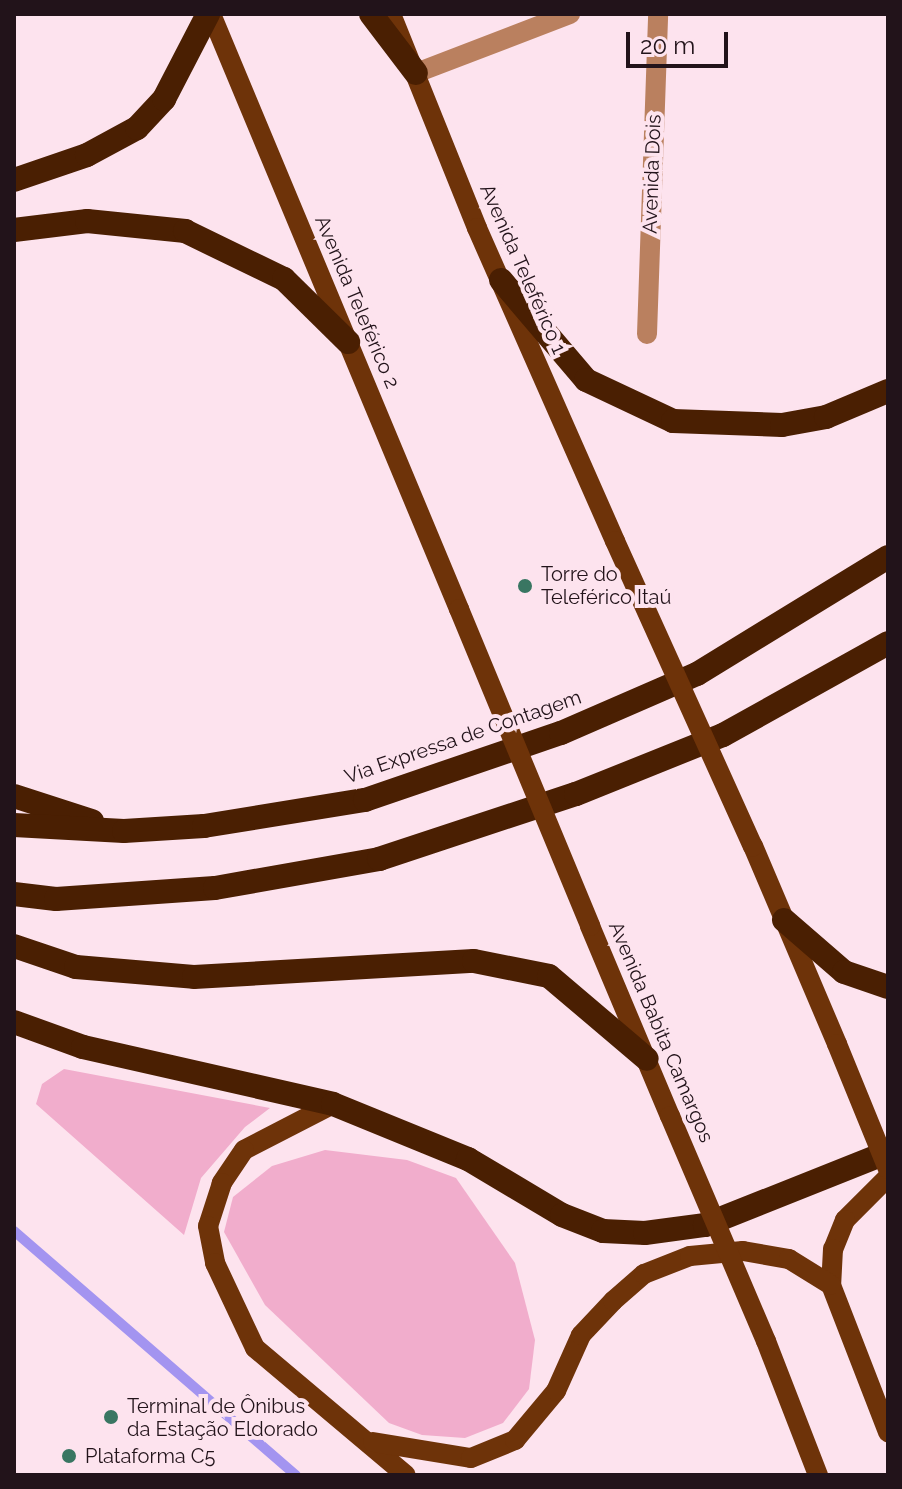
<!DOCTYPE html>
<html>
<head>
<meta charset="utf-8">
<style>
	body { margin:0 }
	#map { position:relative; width:902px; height:1489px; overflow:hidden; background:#fde3ee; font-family:Raleway,sans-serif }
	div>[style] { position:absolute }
	.green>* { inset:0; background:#f1adcc }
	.stream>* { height:10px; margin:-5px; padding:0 5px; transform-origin:5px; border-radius:5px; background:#a394f0 }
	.minor>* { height:20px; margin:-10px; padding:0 10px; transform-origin:10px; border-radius:10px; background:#ba805f }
	.major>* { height:20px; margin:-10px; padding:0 10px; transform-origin:10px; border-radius:10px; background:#6e3309 }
	.highway>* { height:24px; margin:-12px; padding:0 12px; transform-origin:12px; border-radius:12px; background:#4a1f02 }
	.major-bridge>* { height:20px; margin:-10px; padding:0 10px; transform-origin:10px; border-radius:10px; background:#6e3309 }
	.dots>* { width:22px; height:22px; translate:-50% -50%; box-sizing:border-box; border:4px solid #fde3ee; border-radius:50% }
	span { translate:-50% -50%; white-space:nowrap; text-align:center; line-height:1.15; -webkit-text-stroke:8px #fde3ee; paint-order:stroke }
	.street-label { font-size:20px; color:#22131a }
	.poi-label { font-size:20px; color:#22131a }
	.left { translate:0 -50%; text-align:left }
	.frame { position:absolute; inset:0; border:16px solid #22131a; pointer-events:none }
	.scale { position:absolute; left:626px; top:32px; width:102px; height:36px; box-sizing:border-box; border:4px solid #22131a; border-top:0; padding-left:10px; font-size:24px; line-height:28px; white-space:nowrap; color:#22131a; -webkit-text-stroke:6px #fde3ee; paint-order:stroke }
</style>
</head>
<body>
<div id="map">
	<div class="green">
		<div style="clip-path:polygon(64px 1069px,270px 1108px,245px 1127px,201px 1178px,184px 1235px,36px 1104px,42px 1084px)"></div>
		<div style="clip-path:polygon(325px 1150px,407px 1160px,456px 1178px,515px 1263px,535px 1340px,529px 1389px,503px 1423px,465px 1438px,422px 1435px,389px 1423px,265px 1305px,224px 1232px,233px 1197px,272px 1166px)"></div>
	</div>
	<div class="stream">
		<div style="left:14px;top:1231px;width:373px;rotate:40.9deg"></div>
	</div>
	<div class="minor">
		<div style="left:416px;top:73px;width:165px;rotate:-21deg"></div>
		<div style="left:647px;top:334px;width:320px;rotate:-88deg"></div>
	</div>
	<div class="major">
		<div style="left:211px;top:14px;width:645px;rotate:67.37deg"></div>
		<div style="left:391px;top:14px;width:231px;rotate:68.1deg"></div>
		<div style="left:477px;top:228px;width:342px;rotate:66.2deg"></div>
		<div style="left:753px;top:846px;width:215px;rotate:67deg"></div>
		<div style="left:590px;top:926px;width:206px;rotate:67.2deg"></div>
		<div style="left:333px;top:1104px;width:100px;rotate:152.7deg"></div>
		<div style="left:244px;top:1150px;width:40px;rotate:124deg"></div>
		<div style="left:222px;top:1183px;width:45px;rotate:108deg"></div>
		<div style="left:208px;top:1226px;width:38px;rotate:79deg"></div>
		<div style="left:215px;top:1263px;width:94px;rotate:64.8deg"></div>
		<div style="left:255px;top:1348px;width:197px;rotate:40.1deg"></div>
		<div style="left:888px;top:1177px;width:61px;rotate:135deg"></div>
		<div style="left:845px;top:1220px;width:31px;rotate:112deg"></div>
		<div style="left:833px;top:1249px;width:36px;rotate:93deg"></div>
		<div style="left:831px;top:1285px;width:158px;rotate:68.8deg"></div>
		<div style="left:766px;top:1341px;width:144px;rotate:68.8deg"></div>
		<div style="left:373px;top:1442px;width:99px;rotate:9.3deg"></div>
		<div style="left:471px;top:1458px;width:48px;rotate:-22.2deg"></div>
		<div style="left:515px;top:1440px;width:64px;rotate:-50.1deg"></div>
		<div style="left:556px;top:1391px;width:61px;rotate:-65.9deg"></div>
		<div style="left:581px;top:1335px;width:47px;rotate:-46.7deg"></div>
		<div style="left:613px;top:1301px;width:41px;rotate:-41.1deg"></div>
		<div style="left:644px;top:1274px;width:49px;rotate:-21.4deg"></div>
		<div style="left:690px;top:1256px;width:53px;rotate:-5.4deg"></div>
		<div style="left:743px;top:1251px;width:47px;rotate:9.9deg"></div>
		<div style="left:789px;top:1259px;width:49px;rotate:31.8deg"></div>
	</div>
	<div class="highway">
		<div style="left:371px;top:14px;width:74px;rotate:52.7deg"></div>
		<div style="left:14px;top:180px;width:77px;rotate:-18.9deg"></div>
		<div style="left:87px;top:155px;width:57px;rotate:-28.4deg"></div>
		<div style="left:137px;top:128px;width:40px;rotate:-47deg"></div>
		<div style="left:164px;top:99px;width:96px;rotate:-62.6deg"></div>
		<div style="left:14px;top:230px;width:74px;rotate:-7deg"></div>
		<div style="left:87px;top:221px;width:99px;rotate:5.8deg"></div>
		<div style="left:185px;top:231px;width:110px;rotate:25.9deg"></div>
		<div style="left:284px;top:279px;width:90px;rotate:44.5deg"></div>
		<div style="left:501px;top:280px;width:131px;rotate:49.6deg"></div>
		<div style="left:586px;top:380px;width:96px;rotate:25.2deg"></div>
		<div style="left:673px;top:421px;width:109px;rotate:2.1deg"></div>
		<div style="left:782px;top:425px;width:45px;rotate:-10.3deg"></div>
		<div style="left:826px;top:417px;width:67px;rotate:-22.8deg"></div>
		<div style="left:14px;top:796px;width:82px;rotate:17.8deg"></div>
		<div style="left:14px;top:825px;width:110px;rotate:3.1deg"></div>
		<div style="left:124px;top:831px;width:80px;rotate:-3.6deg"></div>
		<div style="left:204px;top:826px;width:163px;rotate:-9.2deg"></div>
		<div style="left:365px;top:800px;width:207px;rotate:-18.9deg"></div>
		<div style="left:561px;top:733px;width:148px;rotate:-23.5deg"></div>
		<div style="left:697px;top:674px;width:224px;rotate:-31.5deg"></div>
		<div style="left:14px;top:894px;width:42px;rotate:6.8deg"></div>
		<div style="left:56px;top:899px;width:159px;rotate:-4deg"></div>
		<div style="left:215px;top:888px;width:167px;rotate:-10deg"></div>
		<div style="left:379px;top:859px;width:207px;rotate:-18.3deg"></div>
		<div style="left:576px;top:794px;width:158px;rotate:-21.9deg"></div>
		<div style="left:723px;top:735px;width:189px;rotate:-29.1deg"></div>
		<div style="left:784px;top:920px;width:79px;rotate:40.9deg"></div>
		<div style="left:844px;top:972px;width:46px;rotate:18.8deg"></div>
		<div style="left:14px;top:946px;width:65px;rotate:18.7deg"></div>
		<div style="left:76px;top:967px;width:118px;rotate:4.8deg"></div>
		<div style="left:194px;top:977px;width:280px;rotate:-3.3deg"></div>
		<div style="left:474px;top:961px;width:76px;rotate:11.3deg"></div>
		<div style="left:549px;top:976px;width:128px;rotate:40.3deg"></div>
		<div style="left:14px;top:1022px;width:73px;rotate:19.9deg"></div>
		<div style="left:83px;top:1047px;width:256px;rotate:12.8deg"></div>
		<div style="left:333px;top:1104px;width:146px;rotate:22.2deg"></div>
		<div style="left:468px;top:1159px;width:109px;rotate:30.8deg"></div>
		<div style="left:562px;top:1215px;width:44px;rotate:21.3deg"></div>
		<div style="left:603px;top:1231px;width:42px;rotate:2.7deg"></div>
		<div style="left:645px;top:1233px;width:61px;rotate:-7.6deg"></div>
		<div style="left:705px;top:1225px;width:197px;rotate:-21.7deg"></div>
	</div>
	<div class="major-bridge">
		<div style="left:615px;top:541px;width:335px;rotate:65.7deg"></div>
		<div style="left:459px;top:609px;width:343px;rotate:67.5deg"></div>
		<div style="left:837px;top:1044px;width:135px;rotate:67.8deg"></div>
		<div style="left:670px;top:1116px;width:245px;rotate:66.9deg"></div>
	</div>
	<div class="dots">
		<div style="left:525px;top:586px;background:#397662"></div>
		<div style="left:111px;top:1417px;background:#397662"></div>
		<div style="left:69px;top:1456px;background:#397662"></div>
	</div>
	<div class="street-label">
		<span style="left:652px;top:174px;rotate:-88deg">Avenida Dois</span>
		<span style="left:523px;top:269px;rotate:66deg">Avenida Teleférico 1</span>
		<span style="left:357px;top:302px;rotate:67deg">Avenida Teleférico 2</span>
		<span style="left:463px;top:737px;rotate:-19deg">Via Expressa de Contagem</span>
		<span style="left:661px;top:1032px;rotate:67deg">Avenida Babita Camargos</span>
	</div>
	<div class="poi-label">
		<span class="left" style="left:541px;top:586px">Torre do<br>Teleférico Itaú</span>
		<span class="left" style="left:127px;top:1418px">Terminal de Ônibus<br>da Estação Eldorado</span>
		<span class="left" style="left:85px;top:1456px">Plataforma C5</span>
	</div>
	<div class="frame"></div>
	<div class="scale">20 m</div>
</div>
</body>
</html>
